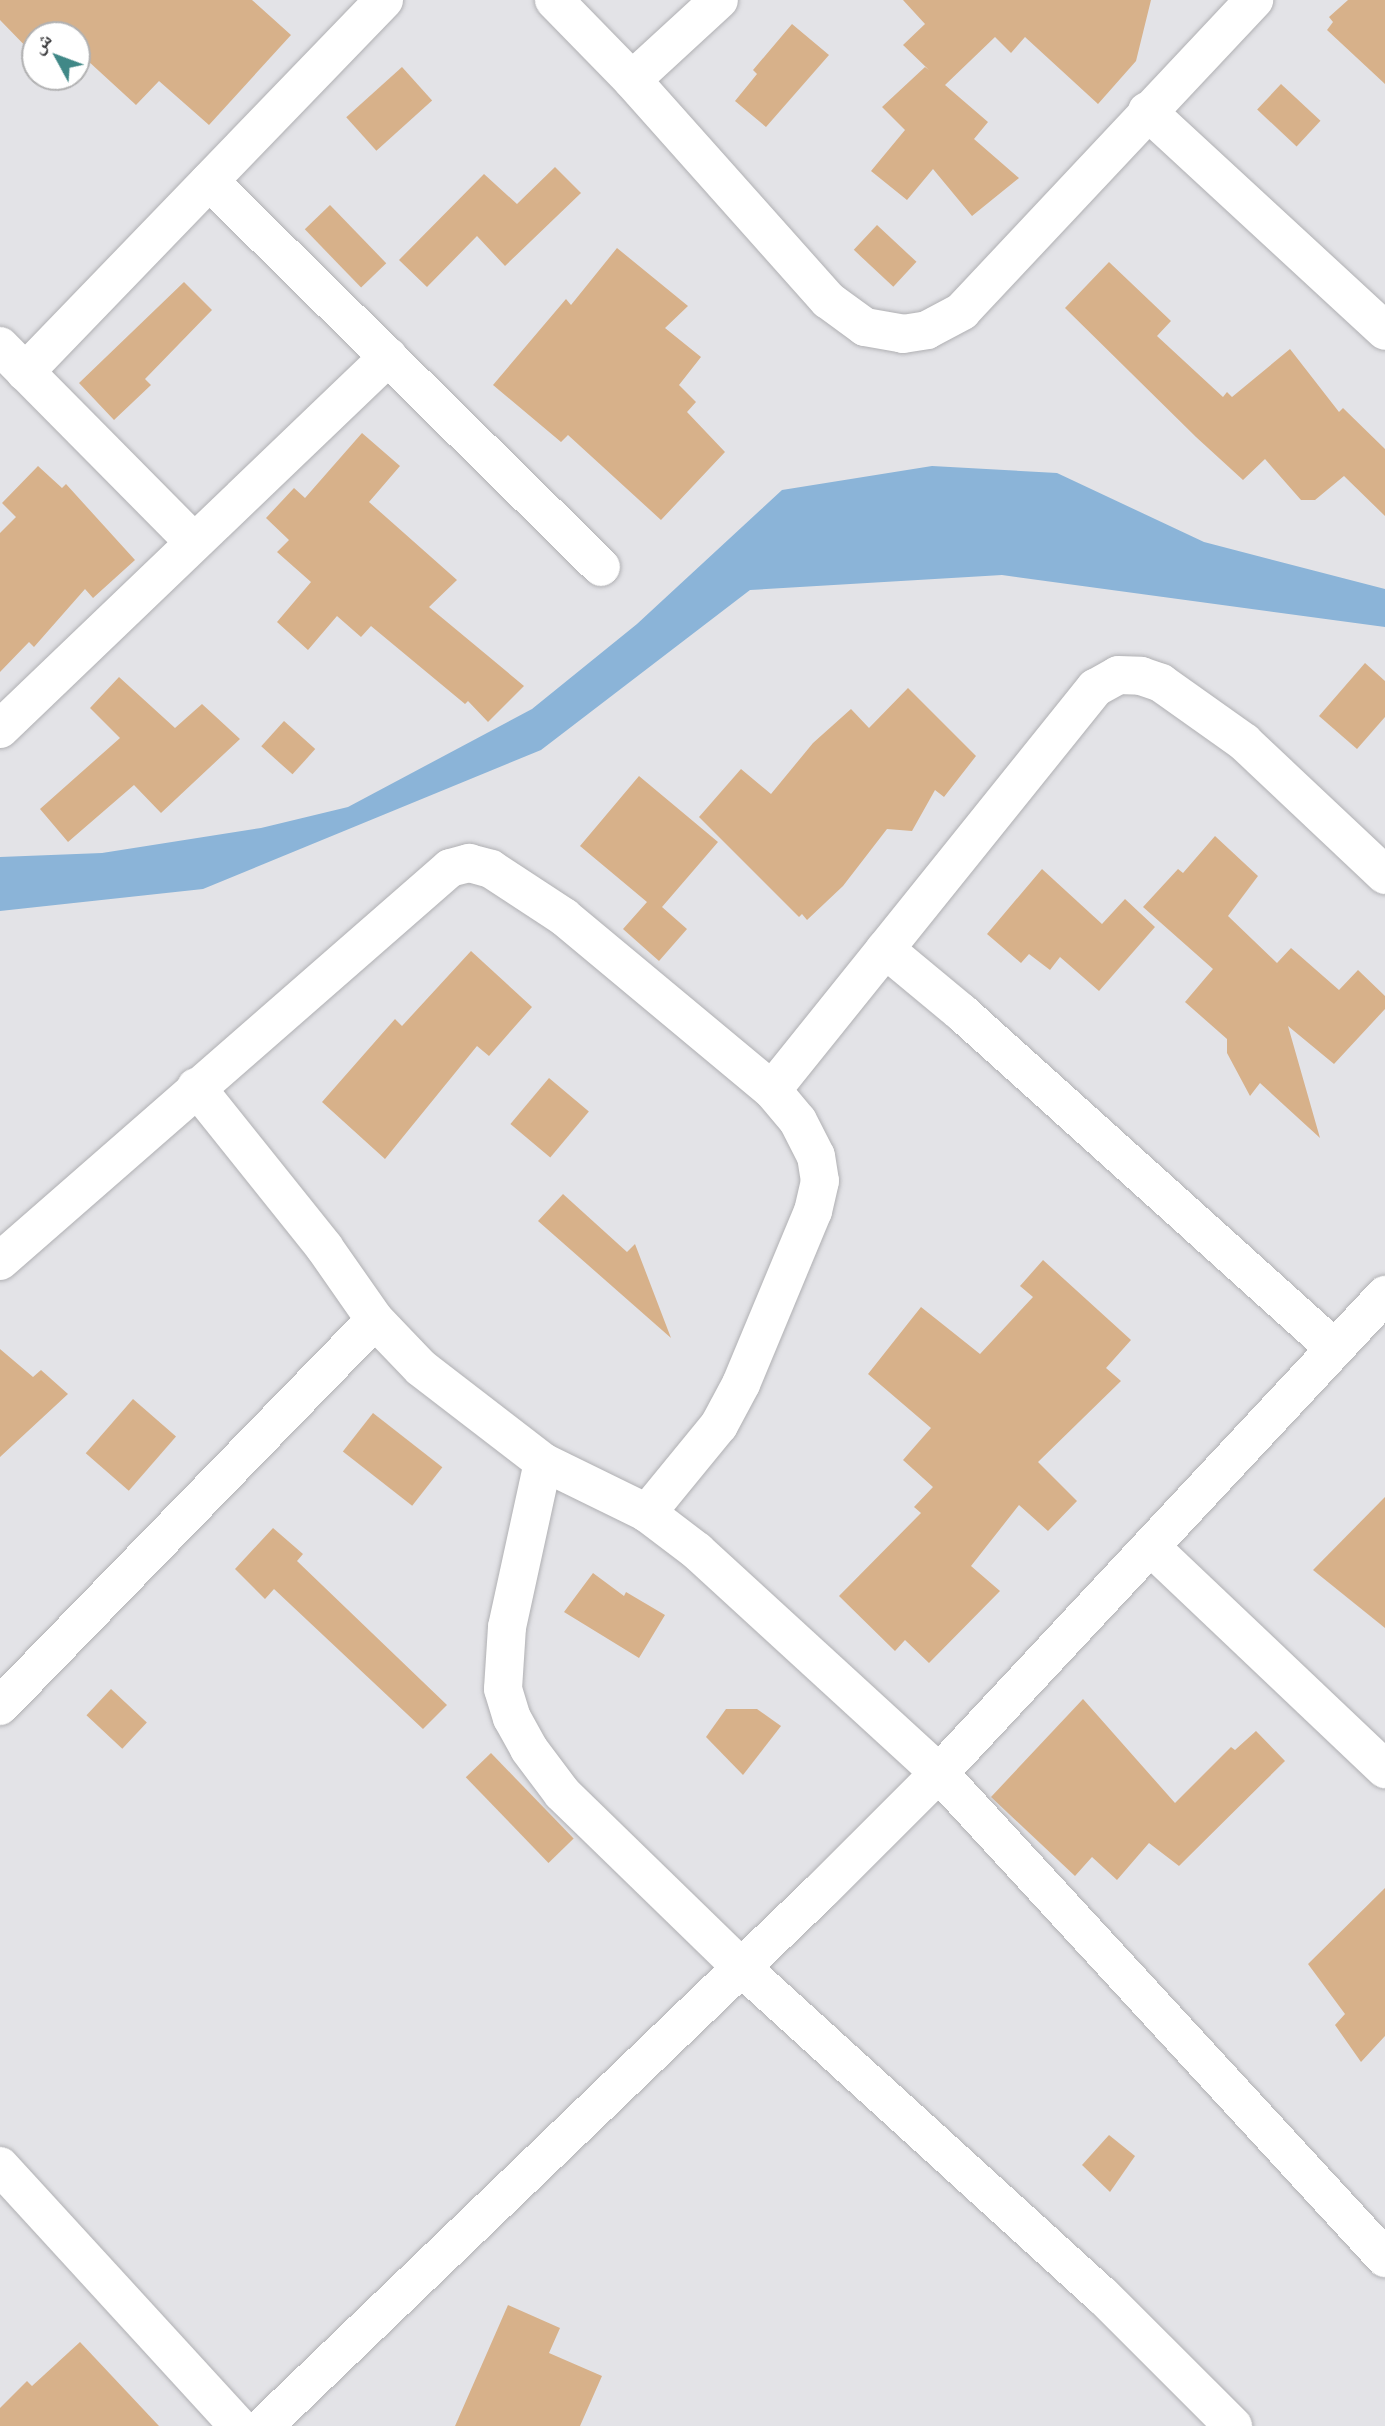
<!DOCTYPE html>
<html>
<head>
<meta charset="utf-8">
<style>
	body { margin:0 }
	#map { position:relative; width:1385px; height:2426px; overflow:hidden; background:#e3e3e7; font-family:Cabin,"Noto Naskh Arabic",sans-serif }
	div>[style] { position:absolute }
	.water>* { inset:0; background:#8bb4d8 }
	.building>* { inset:0; background:#d7b18a; transform-origin:0 0 }
	.roads { filter:drop-shadow(0 0 2px #b0b0b3) drop-shadow(0 0 2px #b0b0b3) }
	.minor>* { height:38px; margin:-19px; padding:0 19px; transform-origin:19px; border-radius:19px; background:#fff }
	span { translate:-50% -50%; white-space:nowrap; text-align:center; line-height:1.15; -webkit-text-stroke:5px #fff; paint-order:stroke }
	.north { position:absolute; left:21px; top:21px; width:70px; height:70px; box-sizing:border-box; background:#fff; border:2px solid #b1b1b2; border-radius:50%; rotate:311deg; font-size:19px; font-weight:700; line-height:28px; text-align:center; color:#3c3c3e }
	.north::after { content:''; display:block; margin:auto; width:24px; height:32px; background:#408887; clip-path:polygon(50% 0,100% 100%,50% 72%,0 100%) }
</style>
</head>
<body>
<div id="map">
	<div class="water">
		<div style="clip-path:polygon(932px 466px,1057px 473px,1204px 542px,1385px 589px,1385px 627px,1002px 575px,750px 590px,541px 750px,203px 889px,0 911px,0 857px,102px 853px,261px 828px,348px 807px,532px 709px,637px 624px,782px 490px)"></div>
	</div>
	<div class="building">
		<div style="clip-path:polygon(0 0,252px 0,291px 35px,209px 125px,159px 81px,136px 105px,87px 60px,77px 70px,77px 35px,35px 35px,35px 56px,0 20px)"></div>
		<div style="clip-path:polygon(903px 0,1151px 0,1136px 61px,1098px 104px,1025px 37px,1011px 53px,995px 37px,945px 85px,988px 122px,974px 139px,1019px 178px,972px 216px,933px 169px,907px 200px,871px 171px,905px 130px,882px 107px,925px 67px,929px 70px,903px 45px,925px 24px)"></div>
		<div style="clip-path:polygon(1348px 0,1385px 0,1385px 84px,1327px 30px,1333px 22px,1329px 17px)"></div>
		<div style="clip-path:polygon(792px 24px,829px 55px,766px 127px,735px 101px,757px 74px,753px 70px)"></div>
		<div style="left:402px;top:67px;width:45px;height:75px;rotate:48deg"></div>
		<div style="left:1281px;top:84px;width:54px;height:35px;rotate:43deg"></div>
		<div style="clip-path:polygon(555px 167px,581px 193px,505px 266px,477px 236px,427px 287px,399px 260px,484px 174px,517px 204px)"></div>
		<div style="left:330px;top:205px;width:81px;height:35px;rotate:46deg"></div>
		<div style="left:877px;top:225px;width:54px;height:34px;rotate:43deg"></div>
		<div style="clip-path:polygon(617px 248px,688px 306px,665px 328px,701px 357px,679px 385px,696px 402px,687px 412px,725px 452px,661px 520px,568px 435px,561px 442px,493px 385px,566px 299px,571px 305px)"></div>
		<div style="clip-path:polygon(1109px 262px,1171px 321px,1157px 336px,1223px 397px,1227px 392px,1232px 397px,1290px 349px,1339px 412px,1343px 408px,1385px 449px,1385px 516px,1344px 476px,1315px 500px,1301px 500px,1265px 459px,1243px 480px,1196px 437px,1065px 308px)"></div>
		<div style="clip-path:polygon(184px 282px,212px 310px,145px 379px,151px 385px,114px 420px,79px 383px)"></div>
		<div style="clip-path:polygon(362px 433px,400px 466px,369px 502px,457px 580px,429px 607px,524px 686px,488px 722px,468px 701px,465px 704px,371px 626px,361px 637px,337px 616px,308px 650px,277px 622px,311px 582px,277px 552px,289px 540px,266px 518px,294px 488px,305px 498px)"></div>
		<div style="clip-path:polygon(38px 466px,62px 488px,66px 484px,135px 560px,93px 598px,85px 589px,34px 647px,29px 642px,0 672px,0 533px,16px 517px,2px 503px)"></div>
		<div style="clip-path:polygon(1365px 663px,1385px 681px,1385px 717px,1357px 749px,1319px 716px)"></div>
		<div style="clip-path:polygon(119px 677px,175px 728px,202px 704px,240px 739px,161px 813px,134px 785px,68px 842px,40px 809px,120px 738px,90px 708px)"></div>
		<div style="clip-path:polygon(908px 688px,976px 756px,944px 797px,935px 790px,912px 831px,887px 829px,843px 886px,807px 920px,802px 914px,799px 917px,699px 817px,741px 769px,771px 794px,813px 743px,851px 709px,869px 728px)"></div>
		<div style="left:284px;top:721px;width:42px;height:34px;rotate:42deg"></div>
		<div style="clip-path:polygon(639px 776px,718px 842px,662px 907px,687px 929px,659px 961px,623px 929px,647px 902px,580px 846px)"></div>
		<div style="clip-path:polygon(1215px 836px,1258px 876px,1228px 916px,1277px 963px,1291px 948px,1339px 990px,1358px 970px,1385px 996px,1385px 1009px,1334px 1064px,1288px 1026px,1320px 1138px,1260px 1083px,1250px 1096px,1227px 1053px,1227px 1039px,1185px 1002px,1213px 969px,1143px 907px,1178px 869px,1183px 873px)"></div>
		<div style="clip-path:polygon(1042px 869px,1102px 924px,1125px 899px,1155px 927px,1099px 991px,1060px 957px,1050px 970px,1029px 954px,1021px 963px,987px 934px)"></div>
		<div style="clip-path:polygon(471px 951px,532px 1007px,489px 1056px,477px 1046px,385px 1159px,322px 1102px,395px 1019px,402px 1026px)"></div>
		<div style="left:549px;top:1078px;width:52px;height:60px;rotate:40deg"></div>
		<div style="clip-path:polygon(563px 1194px,627px 1252px,635px 1244px,671px 1338px,538px 1221px)"></div>
		<div style="clip-path:polygon(1043px 1260px,1131px 1340px,1106px 1368px,1121px 1381px,1038px 1462px,1077px 1501px,1048px 1531px,1019px 1505px,971px 1566px,1000px 1591px,929px 1663px,905px 1640px,895px 1651px,839px 1596px,921px 1513px,914px 1507px,933px 1487px,903px 1460px,931px 1428px,868px 1374px,921px 1307px,980px 1354px,1033px 1297px,1020px 1286px)"></div>
		<div style="clip-path:polygon(0 1349px,33px 1377px,41px 1370px,68px 1394px,0 1457px)"></div>
		<div style="left:133px;top:1399px;width:57px;height:72px;rotate:41deg"></div>
		<div style="left:373px;top:1413px;width:88px;height:49px;rotate:38deg"></div>
		<div style="clip-path:polygon(1385px 1497px,1385px 1628px,1313px 1570px)"></div>
		<div style="clip-path:polygon(273px 1528px,303px 1554px,297px 1561px,447px 1705px,423px 1729px,274px 1589px,265px 1599px,235px 1569px)"></div>
		<div style="clip-path:polygon(593px 1573px,624px 1596px,626px 1592px,665px 1615px,639px 1658px,564px 1612px)"></div>
		<div style="left:111px;top:1689px;width:49px;height:36px;rotate:43deg"></div>
		<div style="clip-path:polygon(1083px 1699px,1175px 1803px,1231px 1747px,1235px 1750px,1256px 1731px,1285px 1761px,1179px 1866px,1149px 1843px,1117px 1880px,1092px 1857px,1075px 1876px,991px 1797px)"></div>
		<div style="clip-path:polygon(726px 1709px,757px 1709px,781px 1726px,743px 1775px,706px 1737px)"></div>
		<div style="left:491px;top:1753px;width:119px;height:35px;rotate:46deg"></div>
		<div style="clip-path:polygon(1385px 1888px,1385px 2036px,1361px 2062px,1335px 2025px,1345px 2014px,1308px 1964px)"></div>
		<div style="clip-path:polygon(1109px 2135px,1135px 2156px,1110px 2192px,1082px 2165px)"></div>
		<div style="clip-path:polygon(508px 2305px,560px 2328px,549px 2353px,602px 2376px,580px 2426px,455px 2426px)"></div>
		<div style="clip-path:polygon(80px 2342px,159px 2426px,0 2426px,0 2408px,27px 2381px,32px 2386px)"></div>
	</div>
	<div class="roads">
		<div class="minor">
			<div style="left:554px;top:0;width:112px;rotate:45.7deg"></div>
			<div style="left:632px;top:80px;width:295px;rotate:48.3deg"></div>
			<div style="left:828px;top:300px;width:46px;rotate:36.1deg"></div>
			<div style="left:865px;top:327px;width:39px;rotate:10deg"></div>
			<div style="left:903px;top:334px;width:24px;rotate:-9deg"></div>
			<div style="left:927px;top:330px;width:40px;rotate:-28deg"></div>
			<div style="left:962px;top:311px;width:427px;rotate:-46.8deg"></div>
			<div style="left:632px;top:80px;width:118px;rotate:-42.6deg"></div>
			<div style="left:1147px;top:111px;width:324px;rotate:42.7deg"></div>
			<div style="left:209px;top:181px;width:550px;rotate:44.56deg"></div>
			<div style="left:0;top:346px;width:274px;rotate:45.3deg"></div>
			<div style="left:25px;top:372px;width:517px;rotate:-46.02deg"></div>
			<div style="left:0;top:729px;width:538px;rotate:-43.79deg"></div>
			<div style="left:885px;top:949px;width:99px;rotate:39.7deg"></div>
			<div style="left:961px;top:1012px;width:502px;rotate:42.01deg"></div>
			<div style="left:196px;top:1087px;width:205px;rotate:51.3deg"></div>
			<div style="left:324px;top:1247px;width:89px;rotate:55.1deg"></div>
			<div style="left:375px;top:1320px;width:66px;rotate:46.2deg"></div>
			<div style="left:421px;top:1368px;width:154px;rotate:37.6deg"></div>
			<div style="left:543px;top:1462px;width:116px;rotate:26.1deg"></div>
			<div style="left:772px;top:1090px;width:516px;rotate:-51.22deg"></div>
			<div style="left:1095px;top:688px;width:26px;rotate:-29deg"></div>
			<div style="left:1118px;top:675px;width:23px;rotate:2deg"></div>
			<div style="left:1141px;top:676px;width:21px;rotate:19deg"></div>
			<div style="left:1161px;top:683px;width:102px;rotate:35.4deg"></div>
			<div style="left:1244px;top:742px;width:194px;rotate:43.3deg"></div>
			<div style="left:0;top:1261px;width:597px;rotate:-41.13deg"></div>
			<div style="left:450px;top:868px;width:20px;rotate:-15deg"></div>
			<div style="left:469px;top:863px;width:23px;rotate:15deg"></div>
			<div style="left:491px;top:869px;width:87px;rotate:33.3deg"></div>
			<div style="left:564px;top:917px;width:271px;rotate:39.8deg"></div>
			<div style="left:772px;top:1090px;width:40px;rotate:50deg"></div>
			<div style="left:798px;top:1121px;width:39px;rotate:63deg"></div>
			<div style="left:816px;top:1156px;width:25px;rotate:81deg"></div>
			<div style="left:820px;top:1181px;width:31px;rotate:103deg"></div>
			<div style="left:813px;top:1211px;width:187px;rotate:112.6deg"></div>
			<div style="left:741px;top:1384px;width:47px;rotate:118.2deg"></div>
			<div style="left:719px;top:1425px;width:114px;rotate:129.3deg"></div>
			<div style="left:647px;top:1513px;width:63px;rotate:37.2deg"></div>
			<div style="left:697px;top:1551px;width:328px;rotate:42.5deg"></div>
			<div style="left:939px;top:1773px;width:659px;rotate:47.4deg"></div>
			<div style="left:543px;top:1462px;width:169px;rotate:102.3deg"></div>
			<div style="left:507px;top:1627px;width:62px;rotate:93.7deg"></div>
			<div style="left:503px;top:1689px;width:30px;rotate:73deg"></div>
			<div style="left:512px;top:1718px;width:35px;rotate:61deg"></div>
			<div style="left:529px;top:1749px;width:55px;rotate:53.1deg"></div>
			<div style="left:562px;top:1793px;width:250px;rotate:44.2deg"></div>
			<div style="left:741px;top:1967px;width:489px;rotate:42.3deg"></div>
			<div style="left:1103px;top:2296px;width:184px;rotate:45deg"></div>
			<div style="left:1151px;top:1547px;width:323px;rotate:43.5deg"></div>
			<div style="left:0;top:1706px;width:538px;rotate:-45.83deg"></div>
			<div style="left:0;top:2166px;width:352px;rotate:47.5deg"></div>
			<div style="left:264px;top:2426px;width:775px;rotate:-43.85deg"></div>
			<div style="left:823px;top:1889px;width:164px;rotate:-45deg"></div>
			<div style="left:939px;top:1773px;width:654px;rotate:-46.98deg"></div>
		</div>
	</div>
	<div class="north">ش</div>
</div>
</body>
</html>
